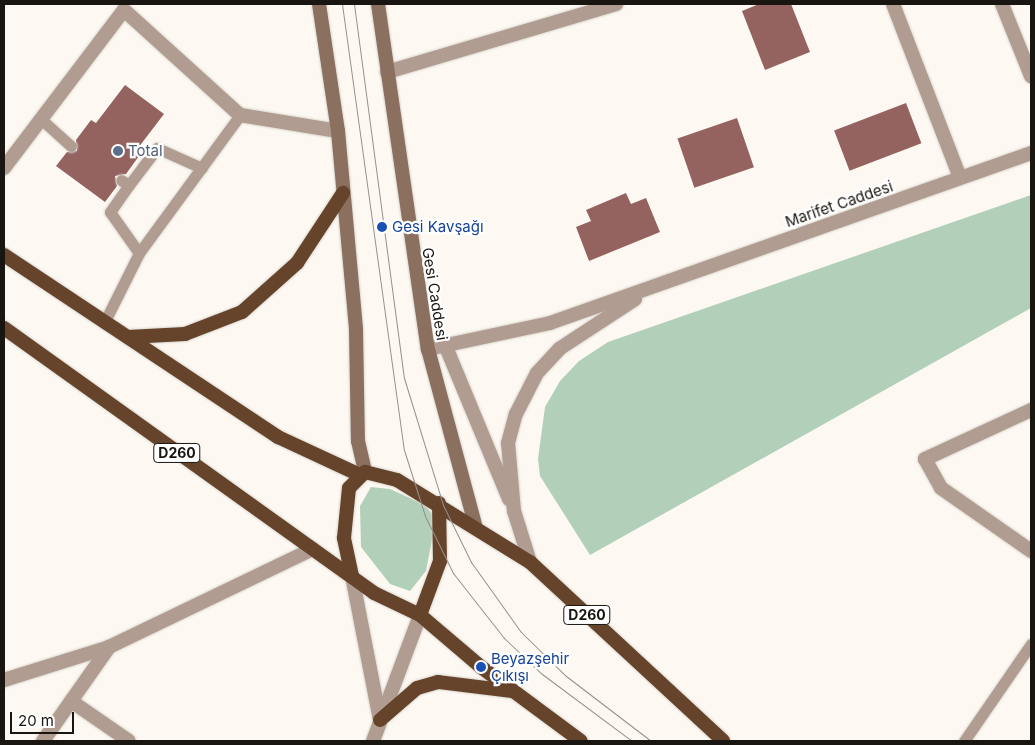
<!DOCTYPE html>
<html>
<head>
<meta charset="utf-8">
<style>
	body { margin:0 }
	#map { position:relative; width:1035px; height:745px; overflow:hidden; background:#fdf9f2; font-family:Inter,sans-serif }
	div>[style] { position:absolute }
	.green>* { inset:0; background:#b2d0b9 }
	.building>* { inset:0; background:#946360; transform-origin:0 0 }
	.roads { filter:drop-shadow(0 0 1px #d9d5ce) drop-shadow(0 0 1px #d9d5ce) }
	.service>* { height:11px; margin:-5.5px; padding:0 5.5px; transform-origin:5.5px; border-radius:5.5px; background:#b09c90 }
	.minor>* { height:14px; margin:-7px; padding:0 7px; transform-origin:7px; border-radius:7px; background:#b09c90 }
	.secondary>* { height:14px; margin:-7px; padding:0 7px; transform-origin:7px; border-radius:7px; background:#8b705f }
	.trunk>* { height:14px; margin:-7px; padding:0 7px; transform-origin:7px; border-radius:7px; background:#66442c }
	.tram>* { height:1px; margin:-0.5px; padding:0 0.5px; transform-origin:0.5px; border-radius:0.5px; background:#94908a }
	.dots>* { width:14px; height:14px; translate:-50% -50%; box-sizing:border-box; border:2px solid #fff; border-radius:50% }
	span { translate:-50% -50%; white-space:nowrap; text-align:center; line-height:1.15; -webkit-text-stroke:4.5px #fff; paint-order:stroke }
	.shield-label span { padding:1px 4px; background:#fff; border:1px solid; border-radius:4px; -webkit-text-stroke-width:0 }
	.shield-label { font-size:14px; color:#191510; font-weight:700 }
	.service-label { font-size:15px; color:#4e5e75 }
	.left { translate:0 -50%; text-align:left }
	.street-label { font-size:15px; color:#191510 }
	.transit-label { font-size:15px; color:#164399 }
	.frame { position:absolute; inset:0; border:5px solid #191510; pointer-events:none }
	.scale { position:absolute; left:10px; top:712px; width:64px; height:22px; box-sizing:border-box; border:2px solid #191510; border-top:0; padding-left:6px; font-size:15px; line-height:18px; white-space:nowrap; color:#191510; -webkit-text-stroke:4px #fff; paint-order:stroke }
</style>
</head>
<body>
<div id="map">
	<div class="green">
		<div style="clip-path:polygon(1031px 195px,1031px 308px,590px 555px,540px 476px,538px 459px,545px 407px,560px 381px,579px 361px,608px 342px)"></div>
		<div style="clip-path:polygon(371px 487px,390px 489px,425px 505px,436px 519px,426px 571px,410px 591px,390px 584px,361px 547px,360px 506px)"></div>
	</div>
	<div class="building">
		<div style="clip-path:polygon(759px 4px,791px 4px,810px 52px,765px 70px,742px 11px)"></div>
		<div style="clip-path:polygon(125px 85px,164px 114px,135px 152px,139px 156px,126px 174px,115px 176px,117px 186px,105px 202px,56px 166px,67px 152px,77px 151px,76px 140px,91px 120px,96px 123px)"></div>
		<div style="left:906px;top:103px;width:43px;height:77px;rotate:69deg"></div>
		<div style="left:737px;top:118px;width:52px;height:63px;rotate:71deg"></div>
		<div style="clip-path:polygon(626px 193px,631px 204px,646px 198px,660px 232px,589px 261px,576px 227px,591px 221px,586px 210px)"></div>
	</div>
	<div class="roads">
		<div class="service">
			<div style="left:42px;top:120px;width:39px;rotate:42deg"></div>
			<div style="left:129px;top:185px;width:46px;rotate:-52.9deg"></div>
			<div style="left:157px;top:148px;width:49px;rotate:24deg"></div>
			<div style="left:139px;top:253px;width:171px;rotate:-53.8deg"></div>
			<div style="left:104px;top:323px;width:78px;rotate:-63.4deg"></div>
			<div style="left:139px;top:253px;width:50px;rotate:-125.3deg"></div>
			<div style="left:110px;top:212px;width:33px;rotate:-55deg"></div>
			<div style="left:129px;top:185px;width:9px;rotate:-148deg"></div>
			<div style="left:964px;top:741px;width:118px;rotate:-55.4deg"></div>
		</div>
		<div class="minor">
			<div style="left:893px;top:4px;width:186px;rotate:68.9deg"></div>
			<div style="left:1002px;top:4px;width:78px;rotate:68.1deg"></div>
			<div style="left:387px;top:72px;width:239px;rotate:-16.5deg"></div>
			<div style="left:4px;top:168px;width:198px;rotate:-52.8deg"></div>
			<div style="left:124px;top:10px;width:156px;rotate:42.2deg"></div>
			<div style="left:240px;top:115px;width:99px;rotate:9.3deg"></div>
			<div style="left:446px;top:347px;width:165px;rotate:67.5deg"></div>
			<div style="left:428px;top:349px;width:125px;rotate:-12deg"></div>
			<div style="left:550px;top:323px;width:510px;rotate:-19.46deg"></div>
			<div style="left:1031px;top:410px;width:117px;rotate:155.2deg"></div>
			<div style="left:925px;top:459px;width:33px;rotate:61deg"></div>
			<div style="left:941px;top:488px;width:110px;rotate:35deg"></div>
			<div style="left:530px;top:562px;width:53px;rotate:-107.4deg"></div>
			<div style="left:514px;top:511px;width:68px;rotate:-95deg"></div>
			<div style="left:508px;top:443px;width:30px;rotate:-75deg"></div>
			<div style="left:516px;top:414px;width:46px;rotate:-62.9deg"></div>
			<div style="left:537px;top:373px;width:33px;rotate:-47deg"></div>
			<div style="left:559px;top:349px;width:91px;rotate:-33.3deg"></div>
			<div style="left:352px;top:576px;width:147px;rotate:79deg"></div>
			<div style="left:4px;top:680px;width:110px;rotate:-17.4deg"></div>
			<div style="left:109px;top:647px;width:226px;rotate:-25.7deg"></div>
			<div style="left:71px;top:701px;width:70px;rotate:34.6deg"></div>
			<div style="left:43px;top:741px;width:115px;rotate:-54.9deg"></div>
			<div style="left:373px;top:741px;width:134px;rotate:-69.5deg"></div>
		</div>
		<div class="secondary">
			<div style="left:319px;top:4px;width:128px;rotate:81.5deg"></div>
			<div style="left:338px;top:131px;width:200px;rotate:84.8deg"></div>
			<div style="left:356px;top:330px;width:111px;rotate:89deg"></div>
			<div style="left:358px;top:441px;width:32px;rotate:77deg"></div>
			<div style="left:378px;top:4px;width:349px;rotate:81.8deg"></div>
			<div style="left:428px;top:349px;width:182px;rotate:75deg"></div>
		</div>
		<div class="trunk">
			<div style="left:4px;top:255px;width:329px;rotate:33.6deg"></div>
			<div style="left:278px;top:437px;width:90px;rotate:24.9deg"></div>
			<div style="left:4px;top:328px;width:455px;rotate:35.6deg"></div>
			<div style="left:374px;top:593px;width:51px;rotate:25.6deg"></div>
			<div style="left:420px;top:615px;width:80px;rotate:40.4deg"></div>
			<div style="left:481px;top:667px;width:124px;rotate:36.5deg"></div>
			<div style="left:128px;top:337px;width:57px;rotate:-3deg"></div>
			<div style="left:185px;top:334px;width:61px;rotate:-21.1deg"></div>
			<div style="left:242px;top:312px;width:74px;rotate:-41.7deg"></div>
			<div style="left:297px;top:263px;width:84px;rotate:-56.7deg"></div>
			<div style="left:352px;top:576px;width:39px;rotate:-102deg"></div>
			<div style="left:344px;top:538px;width:50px;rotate:-84.3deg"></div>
			<div style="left:349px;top:488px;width:23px;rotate:-45deg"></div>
			<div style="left:365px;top:472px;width:33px;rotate:14deg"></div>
			<div style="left:397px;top:480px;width:156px;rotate:31.7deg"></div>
			<div style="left:530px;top:562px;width:263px;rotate:42.8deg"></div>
			<div style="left:420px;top:615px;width:58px;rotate:-69.7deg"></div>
			<div style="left:440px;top:561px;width:58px;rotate:-91deg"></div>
			<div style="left:380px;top:720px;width:49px;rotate:-40.9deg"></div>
			<div style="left:417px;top:688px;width:22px;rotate:-16deg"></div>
			<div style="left:438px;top:682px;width:74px;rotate:7deg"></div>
		</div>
	</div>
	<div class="tram">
		<div style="left:342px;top:4px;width:450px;rotate:82.1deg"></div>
		<div style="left:404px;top:450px;width:69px;rotate:72.3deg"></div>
		<div style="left:425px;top:516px;width:64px;rotate:63.8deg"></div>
		<div style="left:453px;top:573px;width:83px;rotate:51.9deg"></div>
		<div style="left:504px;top:638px;width:52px;rotate:43.5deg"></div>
		<div style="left:542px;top:674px;width:112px;rotate:36.7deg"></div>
		<div style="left:354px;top:4px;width:377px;rotate:82.4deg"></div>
		<div style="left:404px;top:378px;width:133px;rotate:72.9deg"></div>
		<div style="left:443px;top:505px;width:64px;rotate:63.8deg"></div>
		<div style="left:471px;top:562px;width:86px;rotate:54.5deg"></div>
		<div style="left:521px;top:632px;width:63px;rotate:44.4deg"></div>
		<div style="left:566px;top:676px;width:107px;rotate:37.4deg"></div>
	</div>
	<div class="dots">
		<div style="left:118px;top:151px;background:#5c6f8a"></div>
		<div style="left:382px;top:227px;background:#1a4fb4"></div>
		<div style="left:481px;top:667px;background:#1a4fb4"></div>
	</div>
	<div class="shield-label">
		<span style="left:177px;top:453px">D260</span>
		<span style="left:587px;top:615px">D260</span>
	</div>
	<div class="service-label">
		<span class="left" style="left:128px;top:151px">Total</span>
	</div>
	<div class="street-label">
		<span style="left:839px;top:204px;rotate:-19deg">Marifet Caddesi</span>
		<span style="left:435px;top:294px;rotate:81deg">Gesi Caddesi</span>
	</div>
	<div class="transit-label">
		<span class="left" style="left:392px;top:227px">Gesi Kavşağı</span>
		<span class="left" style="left:491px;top:667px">Beyazşehir<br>Çıkışı</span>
	</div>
	<div class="frame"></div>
	<div class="scale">20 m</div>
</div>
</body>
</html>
